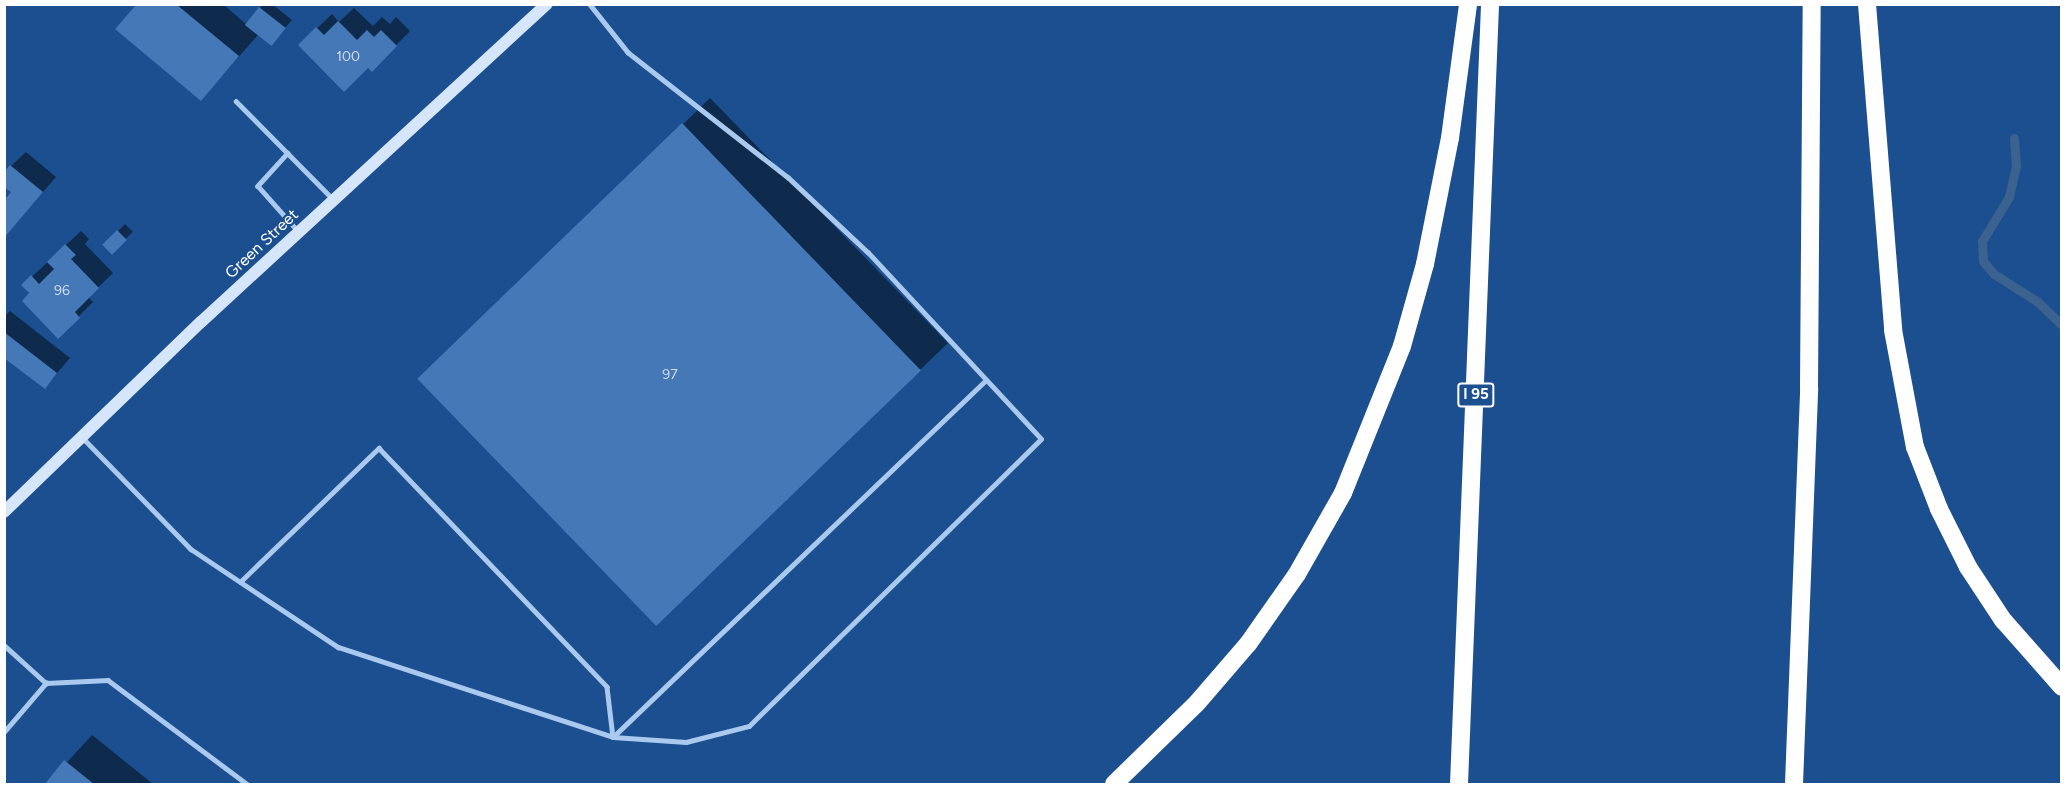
<!DOCTYPE html>
<html>
<head>
<meta charset="utf-8">
<style>
	body { margin:0 }
	#map { position:relative; width:2066px; height:789px; overflow:hidden; background:#1b4f8f; font-family:Figtree,sans-serif }
	div>[style] { position:absolute }
	.shadow>* { inset:0; background:#0007; transform-origin:0 0 }
	.stream>* { height:9px; margin:-4.5px; padding:0 4.5px; transform-origin:4.5px; border-radius:4.5px; background:#3c6290 }
	.building>* { inset:0; background:#4478b7; transform-origin:0 0 }
	.service>* { height:4.5px; margin:-2.25px; padding:0 2.25px; transform-origin:2.25px; border-radius:2.25px; background:#a9c9ee }
	.secondary>* { height:12px; margin:-6px; padding:0 6px; transform-origin:6px; border-radius:6px; background:#d6e6fa }
	.motorway>* { height:18px; margin:-9px; padding:0 9px; transform-origin:9px; border-radius:9px; background:#fff }
	span { translate:-50% -50%; white-space:nowrap; text-align:center; line-height:1.15; -webkit-text-stroke:4.5px #1b4f8f; paint-order:stroke }
	.number-label { font-size:14px; color:#d0dded }
	.number-label span { -webkit-text-stroke-width:0 }
	.shield-label span { padding:2px 4px; background:#1b4f8f; border:2px solid; border-radius:4px; -webkit-text-stroke-width:0 }
	.shield-label { font-size:15px; color:#fff; font-weight:700 }
	.street-label { font-size:16px; color:#fff }
	.frame { position:absolute; inset:0; border:6px solid #fff; pointer-events:none }
</style>
</head>
<body>
<div id="map">
	<div class="shadow">
		<div style="clip-path:polygon(138px 4px,223px 4px,247px 25px,263px 4px,272px 4px,292px 20px,271px 44px,259px 34px,201px 99px,117px 29px)"></div>
		<div style="clip-path:polygon(354px 8px,373px 26px,382px 17px,390px 24px,396px 17px,410px 31px,372px 70px,300px 45px,332px 14px,339px 22px)"></div>
		<div style="clip-path:polygon(710px 98px,948px 343px,921px 369px,446px 354px)"></div>
		<div style="clip-path:polygon(26px 152px,56px 177px,4px 237px,13px 192px,11px 166px)"></div>
		<div style="left:125px;top:224px;width:11px;height:29px;rotate:45deg"></div>
		<div style="clip-path:polygon(81px 231px,89px 239px,85px 244px,113px 273px,88px 297px,93px 302px,58px 337px,23px 285px)"></div>
		<div style="clip-path:polygon(10px 311px,70px 358px,45px 387px,4px 356px,4px 317px)"></div>
		<div style="clip-path:polygon(92px 735px,153px 784px,47px 784px)"></div>
	</div>
	<div class="stream">
		<div style="left:2014px;top:138px;width:28px;rotate:86deg"></div>
		<div style="left:2016px;top:166px;width:32px;rotate:103deg"></div>
		<div style="left:2009px;top:197px;width:52px;rotate:121.5deg"></div>
		<div style="left:1982px;top:241px;width:20px;rotate:87deg"></div>
		<div style="left:1983px;top:261px;width:17px;rotate:50deg"></div>
		<div style="left:1994px;top:274px;width:52px;rotate:32.5deg"></div>
		<div style="left:2038px;top:302px;width:33px;rotate:44deg"></div>
	</div>
	<div class="building">
		<div style="clip-path:polygon(136px 5px,177px 5px,239px 56px,201px 101px,115px 29px)"></div>
		<div style="left:259px;top:7px;width:34px;height:23px;rotate:38deg"></div>
		<div style="clip-path:polygon(338px 21px,357px 40px,367px 30px,374px 37px,381px 30px,397px 46px,372px 72px,368px 68px,344px 92px,298px 45px,316px 27px,324px 35px)"></div>
		<div style="left:682px;top:123px;width:344px;height:368px;rotate:46deg"></div>
		<div style="clip-path:polygon(10px 165px,43px 192px,4px 238px,4px 201px,11px 192px,4px 187px,4px 172px)"></div>
		<div style="left:117px;top:230px;width:14px;height:21px;rotate:45deg"></div>
		<div style="clip-path:polygon(65px 244px,76px 255px,71px 259px,99px 288px,75px 312px,80px 318px,58px 339px,22px 301px,29px 293px,21px 285px,31px 275px,39px 284px,54px 269px,47px 262px)"></div>
		<div style="clip-path:polygon(4px 332px,57px 373px,45px 389px,4px 358px)"></div>
		<div style="clip-path:polygon(64px 760px,94px 784px,45px 784px)"></div>
	</div>
	<div class="service">
		<div style="left:236px;top:101px;width:136px;rotate:45.3deg"></div>
		<div style="left:288px;top:153px;width:45px;rotate:132.3deg"></div>
		<div style="left:258px;top:186px;width:62px;rotate:48.3deg"></div>
		<div style="left:83px;top:438px;width:155px;rotate:45.8deg"></div>
		<div style="left:191px;top:549px;width:177px;rotate:33.7deg"></div>
		<div style="left:338px;top:647px;width:289px;rotate:18.1deg"></div>
		<div style="left:613px;top:737px;width:73px;rotate:3.9deg"></div>
		<div style="left:686px;top:742px;width:65px;rotate:-14.3deg"></div>
		<div style="left:749px;top:726px;width:409px;rotate:-44.5deg"></div>
		<div style="left:1041px;top:439px;width:254px;rotate:-132.9deg"></div>
		<div style="left:868px;top:253px;width:110px;rotate:-136.8deg"></div>
		<div style="left:788px;top:178px;width:203px;rotate:-142deg"></div>
		<div style="left:628px;top:53px;width:63px;rotate:-128.5deg"></div>
		<div style="left:240px;top:582px;width:193px;rotate:-44deg"></div>
		<div style="left:379px;top:448px;width:330px;rotate:46.3deg"></div>
		<div style="left:607px;top:687px;width:50px;rotate:83.2deg"></div>
		<div style="left:4px;top:645px;width:57px;rotate:42.1deg"></div>
		<div style="left:46px;top:683px;width:62px;rotate:-2.8deg"></div>
		<div style="left:108px;top:680px;width:174px;rotate:36.8deg"></div>
		<div style="left:4px;top:732px;width:65px;rotate:-49.4deg"></div>
		<div style="left:613px;top:737px;width:515px;rotate:-43.74deg"></div>
	</div>
	<div class="secondary">
		<div style="left:4px;top:512px;width:274px;rotate:-44deg"></div>
		<div style="left:201px;top:322px;width:470px;rotate:-42.6deg"></div>
	</div>
	<div class="motorway">
		<div style="left:1867px;top:4px;width:327px;rotate:85.4deg"></div>
		<div style="left:1893px;top:330px;width:119px;rotate:79.4deg"></div>
		<div style="left:1915px;top:447px;width:66px;rotate:68.8deg"></div>
		<div style="left:1939px;top:509px;width:65px;rotate:63.4deg"></div>
		<div style="left:1968px;top:567px;width:64px;rotate:56.6deg"></div>
		<div style="left:2003px;top:620px;width:89px;rotate:48.6deg"></div>
		<div style="left:1114px;top:784px;width:116px;rotate:-44.3deg"></div>
		<div style="left:1197px;top:703px;width:78px;rotate:-49.2deg"></div>
		<div style="left:1248px;top:644px;width:85px;rotate:-55deg"></div>
		<div style="left:1297px;top:574px;width:93px;rotate:-60.4deg"></div>
		<div style="left:1343px;top:493px;width:158px;rotate:-68.1deg"></div>
		<div style="left:1402px;top:346px;width:85px;rotate:-74.3deg"></div>
		<div style="left:1425px;top:264px;width:128px;rotate:-78.8deg"></div>
		<div style="left:1450px;top:138px;width:135px;rotate:-82.3deg"></div>
		<div style="left:1459px;top:784px;width:781px;rotate:-87.72deg"></div>
		<div style="left:1794px;top:784px;width:396px;rotate:-87.8deg"></div>
		<div style="left:1809px;top:388px;width:384px;rotate:-89.6deg"></div>
	</div>
	<div class="number-label">
		<span style="left:348px;top:57px">100</span>
		<span style="left:62px;top:291px">96</span>
		<span style="left:670px;top:375px">97</span>
	</div>
	<div class="shield-label">
		<span style="left:1476px;top:395px">I 95</span>
	</div>
	<div class="street-label">
		<span style="left:262px;top:244px;rotate:-43deg">Green Street</span>
	</div>
	<div class="frame"></div>
</div>
</body>
</html>
